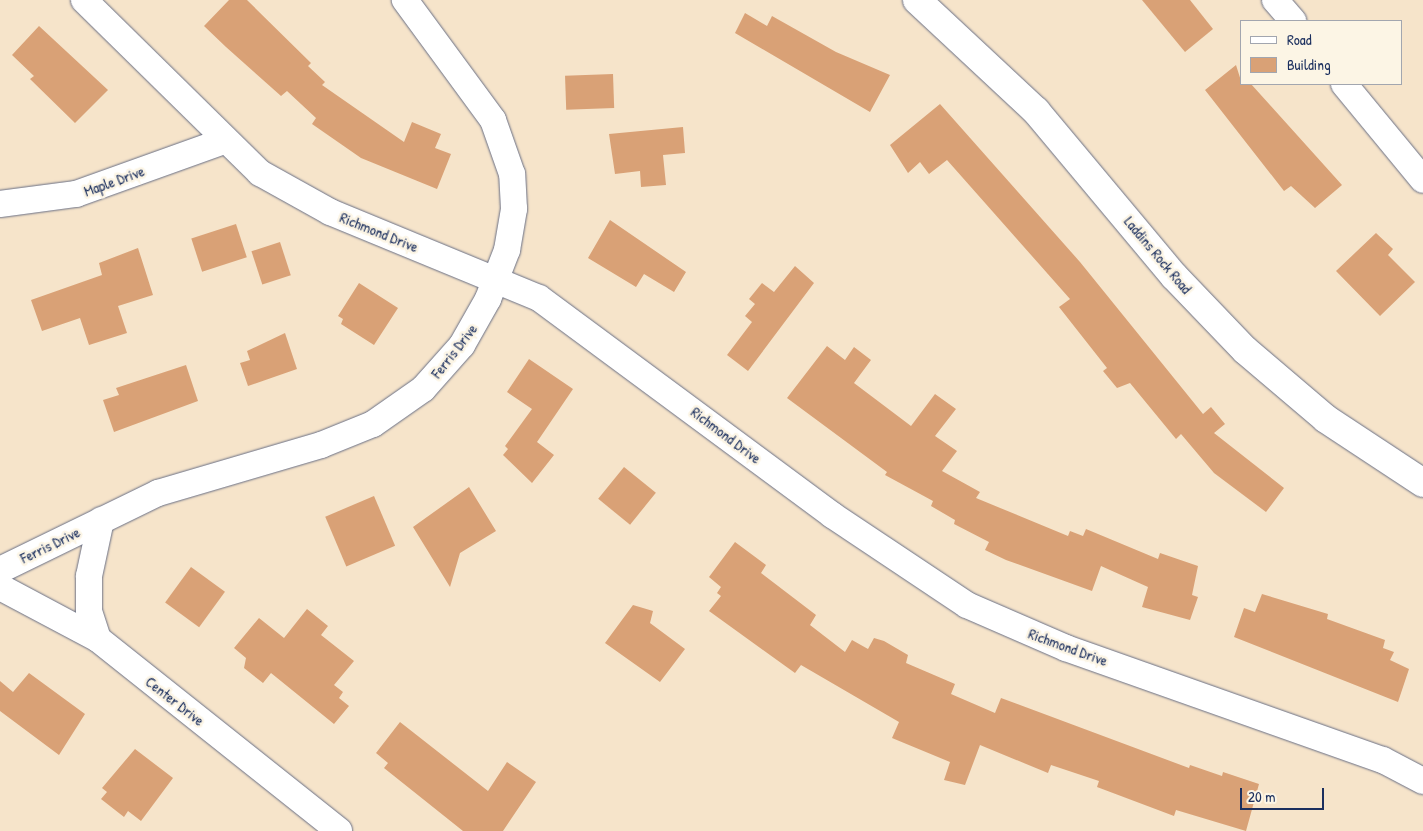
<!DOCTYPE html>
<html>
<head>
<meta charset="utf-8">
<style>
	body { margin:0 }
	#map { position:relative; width:1423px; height:831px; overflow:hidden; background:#f6e4ca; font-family:"Patrick Hand",sans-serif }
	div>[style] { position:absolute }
	.building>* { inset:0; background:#d9a176; transform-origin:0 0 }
	.roads { filter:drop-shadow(0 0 1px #686e84) drop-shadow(0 0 1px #686e84) }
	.minor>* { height:26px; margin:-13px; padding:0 13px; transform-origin:13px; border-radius:13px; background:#fff }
	.tertiary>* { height:28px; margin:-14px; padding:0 14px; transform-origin:14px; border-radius:14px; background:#fff }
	span { translate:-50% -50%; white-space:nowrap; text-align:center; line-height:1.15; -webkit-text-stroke:5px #fcf5e5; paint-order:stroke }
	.street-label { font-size:15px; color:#1b2f5e }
	.legend { position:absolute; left:1240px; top:20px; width:162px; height:65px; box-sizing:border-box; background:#fcf5e5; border:1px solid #a2a6af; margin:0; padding:6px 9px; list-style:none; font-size:15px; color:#1b2f5e }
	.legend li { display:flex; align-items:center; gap:10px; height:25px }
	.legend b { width:25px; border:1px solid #a2a6af }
	.scale { position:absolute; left:1240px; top:788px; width:84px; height:22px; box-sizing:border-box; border:2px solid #1b2f5e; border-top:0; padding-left:6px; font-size:15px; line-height:18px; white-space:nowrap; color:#1b2f5e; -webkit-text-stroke:4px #fcf5e5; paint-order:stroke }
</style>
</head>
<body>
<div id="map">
	<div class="building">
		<div style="clip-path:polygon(229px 0,247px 0,311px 63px,308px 66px,325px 82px,322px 85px,404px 142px,412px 122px,441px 134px,435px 148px,451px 154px,437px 189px,361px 158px,312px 124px,316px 118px,287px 91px,281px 96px,226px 47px,204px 26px)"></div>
		<div style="clip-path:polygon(1142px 0,1190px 0,1213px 29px,1185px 52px)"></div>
		<div style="clip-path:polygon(745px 13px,767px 26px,772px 16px,836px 52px,890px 75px,870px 112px,735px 33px)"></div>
		<div style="clip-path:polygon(39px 26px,108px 90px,75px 123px,30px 79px,34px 76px,12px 55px)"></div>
		<div style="clip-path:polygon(1236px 65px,1242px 84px,1251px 84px,1342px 185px,1315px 208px,1291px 186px,1284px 191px,1205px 90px)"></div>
		<div style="left:613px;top:74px;width:34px;height:48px;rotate:88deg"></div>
		<div style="clip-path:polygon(940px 104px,1080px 262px,1203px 414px,1211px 407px,1225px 424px,1214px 433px,1284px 488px,1266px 512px,1214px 473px,1181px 434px,1176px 439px,1130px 383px,1117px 388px,1103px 371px,1107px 368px,1059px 307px,1070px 299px,947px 160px,929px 174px,920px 162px,908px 173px,890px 145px)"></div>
		<div style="clip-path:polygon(683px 127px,685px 153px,663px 155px,666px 185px,641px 187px,640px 171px,615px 174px,609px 134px)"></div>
		<div style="clip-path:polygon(610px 220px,686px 272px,674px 292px,644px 274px,636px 287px,588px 258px)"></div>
		<div style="left:236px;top:224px;width:35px;height:47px;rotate:72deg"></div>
		<div style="clip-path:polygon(1376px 233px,1393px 249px,1388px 255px,1415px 282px,1380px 316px,1336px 271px)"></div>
		<div style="left:280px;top:242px;width:35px;height:30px;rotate:72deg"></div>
		<div style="clip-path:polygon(138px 248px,153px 295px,118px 306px,127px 333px,89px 345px,80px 318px,42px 331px,31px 300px,102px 275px,99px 263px)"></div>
		<div style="clip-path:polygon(795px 266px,814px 283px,748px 371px,727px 355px,752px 322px,745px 316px,755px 304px,749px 299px,762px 283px,774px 292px)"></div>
		<div style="clip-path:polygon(359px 283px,398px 308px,374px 345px,341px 324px,343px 319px,338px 316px)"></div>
		<div style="clip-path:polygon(285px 333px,297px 369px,248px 386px,240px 363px,250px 360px,247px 351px)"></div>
		<div style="clip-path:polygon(827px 346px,845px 360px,854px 347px,871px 360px,854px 383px,911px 426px,935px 394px,956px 409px,935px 436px,957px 451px,942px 471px,980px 492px,976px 498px,1068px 536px,1070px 531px,1083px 536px,1086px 529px,1158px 559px,1160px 553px,1198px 566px,1192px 595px,1198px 597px,1190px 620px,1142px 607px,1148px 587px,1101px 566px,1092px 591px,1006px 560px,985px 550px,989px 542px,954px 524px,955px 520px,931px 506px,933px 501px,885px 475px,887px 472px,787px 398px)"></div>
		<div style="clip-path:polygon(529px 359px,573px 389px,537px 442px,554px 455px,532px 483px,503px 455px,508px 449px,505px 446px,532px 409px,507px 392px)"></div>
		<div style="clip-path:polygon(186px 365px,198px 401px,114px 432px,103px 400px,119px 395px,116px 388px)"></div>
		<div style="left:624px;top:467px;width:41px;height:41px;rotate:39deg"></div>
		<div style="clip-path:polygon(469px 487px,496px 531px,460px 553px,450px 587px,413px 527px)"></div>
		<div style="left:374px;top:496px;width:54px;height:53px;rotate:67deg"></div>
		<div style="clip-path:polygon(735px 542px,766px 565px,761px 573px,816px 615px,810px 625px,845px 652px,852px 640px,868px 649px,874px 638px,884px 641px,908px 655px,906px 663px,955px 684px,951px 694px,995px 713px,1001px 698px,1189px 768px,1190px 765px,1222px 776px,1223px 772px,1259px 784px,1246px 831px,1176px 810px,1174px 816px,1097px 787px,1099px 781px,1051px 765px,1048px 773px,980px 745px,965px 785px,944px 780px,950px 762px,892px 738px,899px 722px,801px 665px,795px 673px,709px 611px,721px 596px,717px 593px,721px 587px,709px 577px)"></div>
		<div style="left:191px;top:567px;width:42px;height:44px;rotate:36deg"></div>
		<div style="clip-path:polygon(1262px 594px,1328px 614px,1327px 619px,1385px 640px,1383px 648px,1394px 652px,1390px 660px,1409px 669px,1398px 702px,1234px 637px,1244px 608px,1255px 612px)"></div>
		<div style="clip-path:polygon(633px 605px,653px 611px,650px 623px,685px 649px,660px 682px,605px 643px)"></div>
		<div style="clip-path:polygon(307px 609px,328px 626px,321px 635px,354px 661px,334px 685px,343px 692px,339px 698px,349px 706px,334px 724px,271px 673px,263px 683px,244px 668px,246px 658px,234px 648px,259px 618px,284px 638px)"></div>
		<div style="clip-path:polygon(29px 673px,85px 714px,59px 755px,0 711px,0 681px,13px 692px)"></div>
		<div style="clip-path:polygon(400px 722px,488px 791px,507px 762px,536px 782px,503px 831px,463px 831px,384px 768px,388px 763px,376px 753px)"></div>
		<div style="clip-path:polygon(135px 749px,173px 778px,141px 821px,128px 811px,124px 817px,101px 799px,107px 792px,102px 788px)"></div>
	</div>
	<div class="roads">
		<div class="minor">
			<div style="left:84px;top:0;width:247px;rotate:44.5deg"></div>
			<div style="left:260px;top:173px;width:80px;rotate:29.1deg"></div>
			<div style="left:330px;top:212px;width:226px;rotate:22.4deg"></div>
			<div style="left:539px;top:298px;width:365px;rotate:36.5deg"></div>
			<div style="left:832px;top:515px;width:162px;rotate:33.7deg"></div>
			<div style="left:967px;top:605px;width:108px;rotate:23.5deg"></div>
			<div style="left:1066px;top:648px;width:336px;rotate:19.5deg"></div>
			<div style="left:1383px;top:760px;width:45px;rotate:27.7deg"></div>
			<div style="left:1275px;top:0;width:28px;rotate:49deg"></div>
			<div style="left:1344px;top:84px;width:124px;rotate:50.5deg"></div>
			<div style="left:0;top:204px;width:77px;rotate:-7.5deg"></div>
			<div style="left:76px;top:194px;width:157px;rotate:-19.7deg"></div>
			<div style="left:0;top:570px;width:176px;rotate:-26deg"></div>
			<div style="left:158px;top:493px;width:170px;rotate:-16.4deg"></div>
			<div style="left:321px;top:445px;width:56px;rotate:-22deg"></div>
			<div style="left:373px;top:424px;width:61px;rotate:-35deg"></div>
			<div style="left:423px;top:389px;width:59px;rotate:-48.4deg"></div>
			<div style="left:462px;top:345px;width:53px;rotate:-60.5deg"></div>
			<div style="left:488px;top:299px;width:53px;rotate:-68.8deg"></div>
			<div style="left:507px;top:250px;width:42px;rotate:-80.3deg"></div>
			<div style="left:514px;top:209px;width:35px;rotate:-93deg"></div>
			<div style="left:512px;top:174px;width:57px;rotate:-109.4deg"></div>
			<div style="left:493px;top:120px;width:149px;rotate:-126.3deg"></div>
			<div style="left:0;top:587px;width:111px;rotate:28deg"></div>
			<div style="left:98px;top:639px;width:308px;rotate:38.5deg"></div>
			<div style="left:98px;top:639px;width:28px;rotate:-108deg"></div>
			<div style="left:89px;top:612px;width:36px;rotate:-90deg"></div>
			<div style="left:89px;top:576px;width:57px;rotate:-77.9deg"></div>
		</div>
		<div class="tertiary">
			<div style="left:917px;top:0;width:163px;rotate:43deg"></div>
			<div style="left:1036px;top:111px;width:215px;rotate:50.1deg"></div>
			<div style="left:1174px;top:276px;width:103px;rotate:46.2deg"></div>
			<div style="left:1245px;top:350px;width:106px;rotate:40.4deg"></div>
			<div style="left:1326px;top:419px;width:116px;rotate:33.4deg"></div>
		</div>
	</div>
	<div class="street-label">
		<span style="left:114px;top:181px;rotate:-20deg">Maple Drive</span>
		<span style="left:379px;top:232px;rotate:22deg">Richmond Drive</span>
		<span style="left:1158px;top:255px;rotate:50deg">Laddins Rock Road</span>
		<span style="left:454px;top:351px;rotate:-52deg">Ferris Drive</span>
		<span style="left:726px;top:435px;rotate:37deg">Richmond Drive</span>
		<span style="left:50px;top:545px;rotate:-26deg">Ferris Drive</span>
		<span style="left:1068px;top:647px;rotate:20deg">Richmond Drive</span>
		<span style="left:175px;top:701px;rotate:38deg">Center Drive</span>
	</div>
	<ul class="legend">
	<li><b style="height:6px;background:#fff"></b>Road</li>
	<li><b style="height:14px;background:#d9a176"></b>Building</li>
	</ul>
	<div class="scale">20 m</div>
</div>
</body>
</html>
